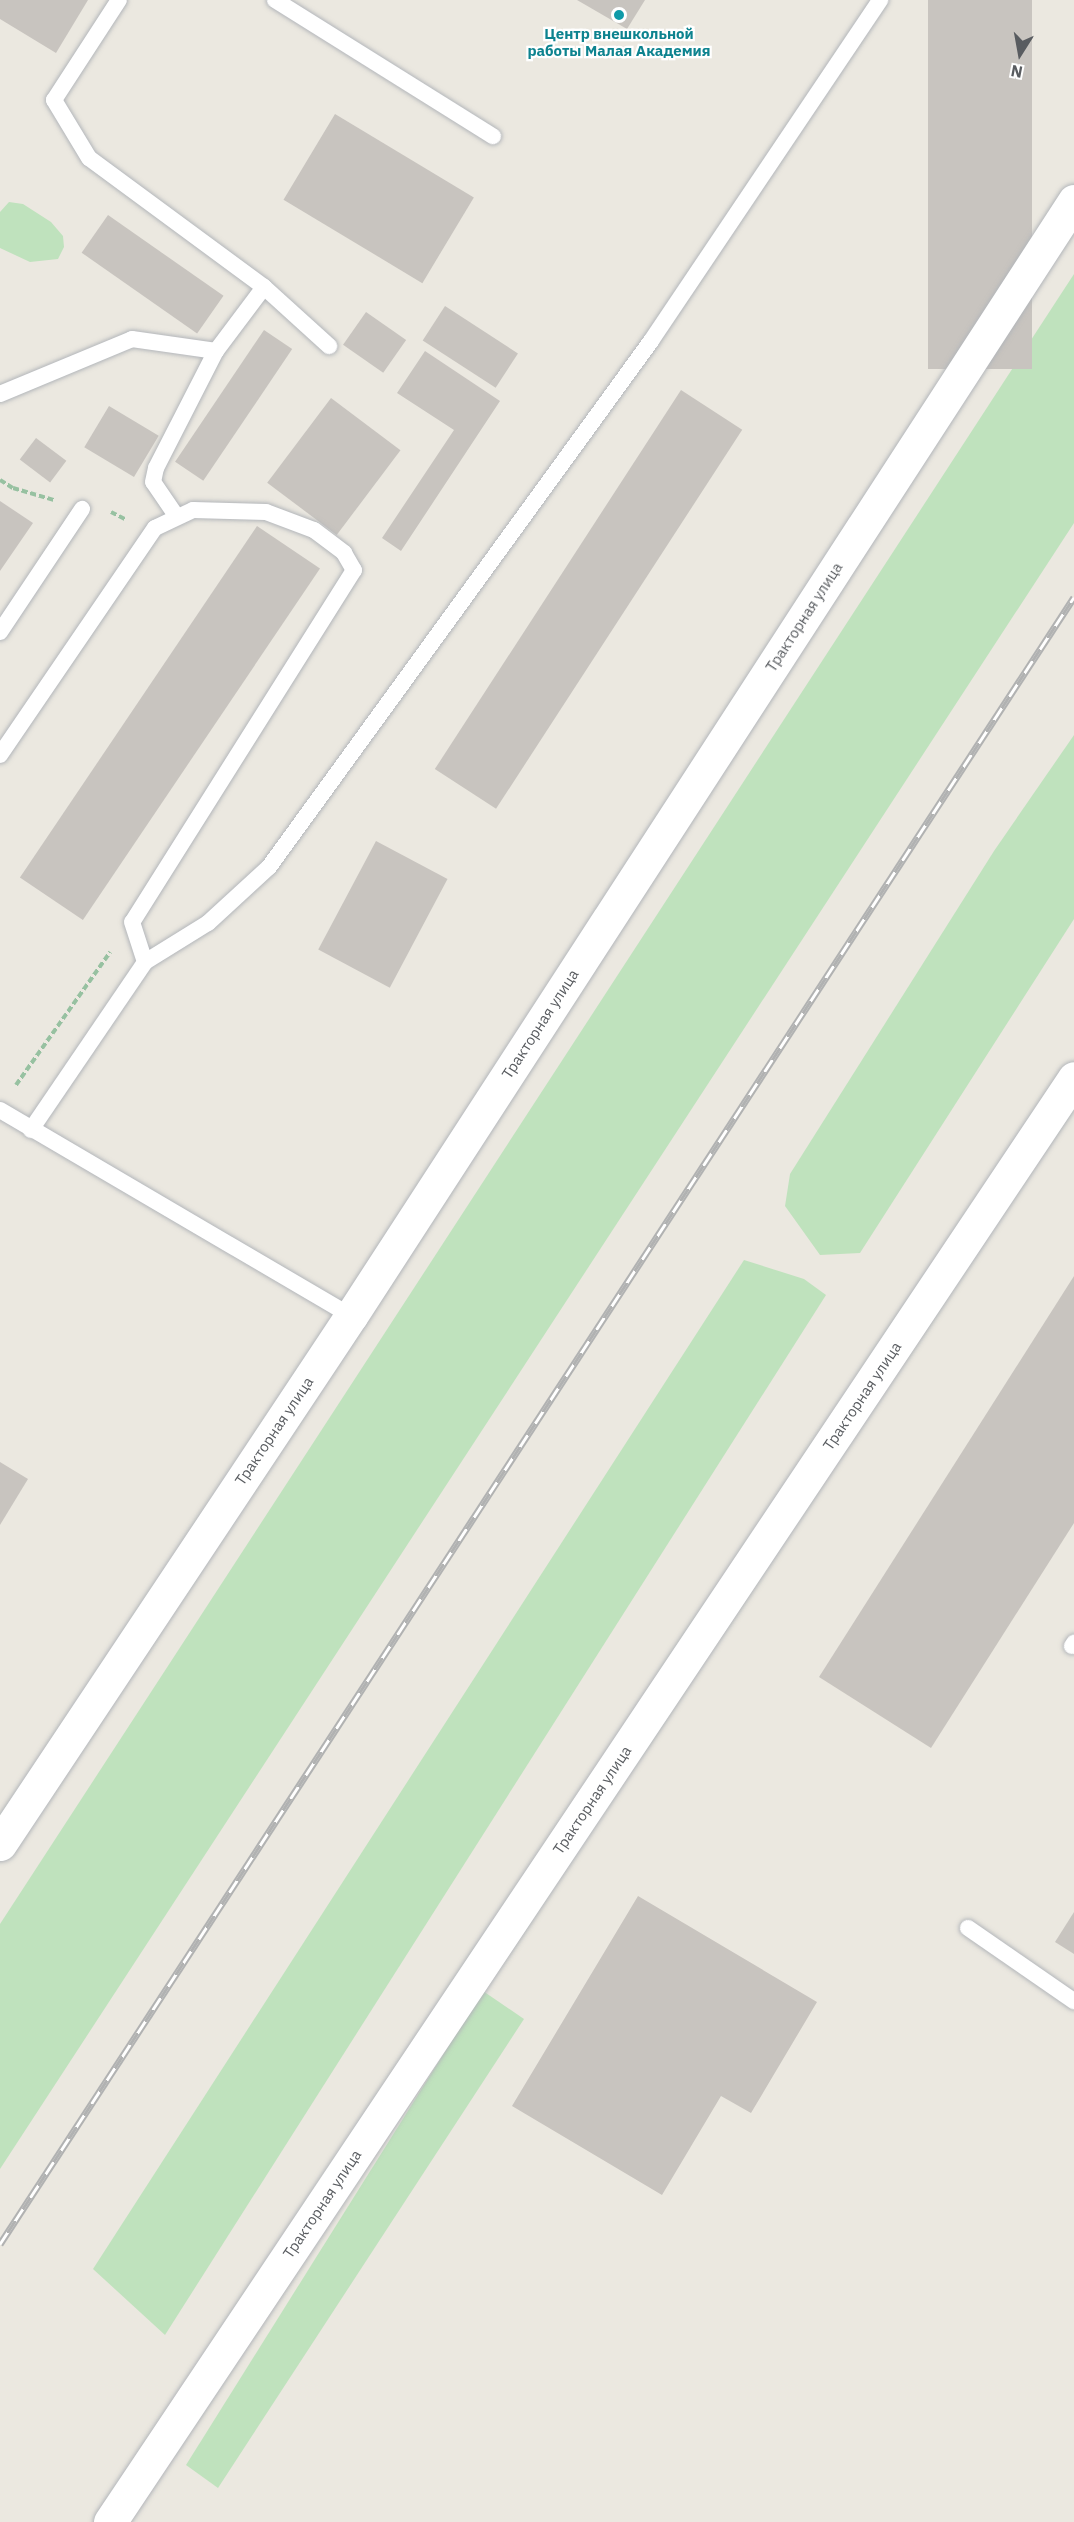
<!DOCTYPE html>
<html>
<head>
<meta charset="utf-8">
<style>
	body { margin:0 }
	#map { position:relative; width:1074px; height:2522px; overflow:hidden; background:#ebe8e0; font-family:"IBM Plex Sans",sans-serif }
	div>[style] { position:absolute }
	.green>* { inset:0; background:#bfe2bd }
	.building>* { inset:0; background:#c8c4bf; transform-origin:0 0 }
	.path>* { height:4px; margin-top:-2px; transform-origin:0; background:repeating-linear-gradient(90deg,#97c1a1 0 6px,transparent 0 9px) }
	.roads { filter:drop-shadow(0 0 2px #b3b6ba) drop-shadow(0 0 2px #b3b6ba) }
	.lane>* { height:16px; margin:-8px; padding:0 8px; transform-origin:8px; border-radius:8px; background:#fff }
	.street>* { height:33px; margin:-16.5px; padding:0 16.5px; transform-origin:16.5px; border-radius:16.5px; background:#fff }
	.secondary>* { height:33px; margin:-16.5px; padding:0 16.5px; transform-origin:16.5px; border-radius:16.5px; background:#fff }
	.rail>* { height:7px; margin-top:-3.5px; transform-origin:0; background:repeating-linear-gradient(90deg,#fff 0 14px,#b1b2b2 0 28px); box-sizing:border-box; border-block:2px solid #b1b2b2 }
	.dots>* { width:16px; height:16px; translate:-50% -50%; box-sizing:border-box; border:3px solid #fff; border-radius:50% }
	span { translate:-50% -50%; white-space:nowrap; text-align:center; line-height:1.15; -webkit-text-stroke:4.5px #fff; paint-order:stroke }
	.culture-label { font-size:15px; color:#0d838f; font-weight:700 }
	.street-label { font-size:15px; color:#595c60 }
	.north { position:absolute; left:990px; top:24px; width:60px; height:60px; -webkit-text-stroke:4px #fff; paint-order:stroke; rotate:191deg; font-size:16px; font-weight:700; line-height:24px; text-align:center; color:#595c60 }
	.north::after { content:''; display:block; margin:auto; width:21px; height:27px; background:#595c60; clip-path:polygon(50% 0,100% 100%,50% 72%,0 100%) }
</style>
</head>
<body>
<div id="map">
	<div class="green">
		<div style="clip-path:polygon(9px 202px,23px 204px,51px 222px,63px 236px,64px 247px,58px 259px,30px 262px,0 248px,0 212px)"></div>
		<div style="clip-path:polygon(1074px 274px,1074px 523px,0 2169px,0 1924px)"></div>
		<div style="clip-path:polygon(1074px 735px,1074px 919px,860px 1253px,820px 1255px,785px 1206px,790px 1174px,994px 851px)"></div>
		<div style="clip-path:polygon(744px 1260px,804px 1279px,826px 1295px,165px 2335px,93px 2269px)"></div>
		<div style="clip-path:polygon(483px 1991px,524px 2019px,218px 2488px,186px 2465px)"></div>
	</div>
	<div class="building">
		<div style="clip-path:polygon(0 0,88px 0,56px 53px,0 19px)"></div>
		<div style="clip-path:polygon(577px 0,645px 0,627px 29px)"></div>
		<div style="left:928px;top:0;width:104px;height:369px"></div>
		<div style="left:335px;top:114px;width:162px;height:100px;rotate:31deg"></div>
		<div style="left:108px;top:215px;width:141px;height:46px;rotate:35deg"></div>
		<div style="left:445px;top:306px;width:87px;height:41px;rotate:33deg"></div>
		<div style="left:366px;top:312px;width:49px;height:40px;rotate:35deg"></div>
		<div style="left:264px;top:330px;width:34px;height:159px;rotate:34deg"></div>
		<div style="clip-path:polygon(425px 351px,500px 401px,401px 551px,382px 538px,454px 430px,397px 393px)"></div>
		<div style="left:681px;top:390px;width:73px;height:452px;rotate:33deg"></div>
		<div style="left:331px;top:398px;width:87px;height:106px;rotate:37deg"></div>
		<div style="left:109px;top:406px;width:58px;height:48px;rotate:31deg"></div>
		<div style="left:36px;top:438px;width:38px;height:27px;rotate:37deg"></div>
		<div style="clip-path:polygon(0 501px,33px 523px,0 571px)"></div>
		<div style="left:257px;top:526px;width:76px;height:424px;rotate:34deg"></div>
		<div style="left:376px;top:841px;width:81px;height:123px;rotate:28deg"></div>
		<div style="clip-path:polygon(1074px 1276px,1074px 1523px,931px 1748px,819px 1677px)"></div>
		<div style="clip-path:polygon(0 1462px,28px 1479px,0 1525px)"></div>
		<div style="clip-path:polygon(638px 1896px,817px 2002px,751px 2113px,721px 2096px,662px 2195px,512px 2106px)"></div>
		<div style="clip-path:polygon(1074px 1912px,1074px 1954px,1055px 1942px)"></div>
	</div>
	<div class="path">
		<div style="left:0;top:480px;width:15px;rotate:32deg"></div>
		<div style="left:13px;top:488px;width:43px;rotate:16.3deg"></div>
		<div style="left:111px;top:512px;width:16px;rotate:27deg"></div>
		<div style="left:16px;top:1085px;width:163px;rotate:-54.7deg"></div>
	</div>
	<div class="roads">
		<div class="lane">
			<div style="left:275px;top:0;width:257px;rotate:32deg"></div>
			<div style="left:264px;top:287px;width:88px;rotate:42.2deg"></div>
			<div style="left:0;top:394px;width:143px;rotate:-22.6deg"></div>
			<div style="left:132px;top:339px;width:85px;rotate:8.1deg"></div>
			<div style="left:216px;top:351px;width:80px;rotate:-53.1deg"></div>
			<div style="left:264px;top:287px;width:217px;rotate:-143.6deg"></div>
			<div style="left:89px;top:158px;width:68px;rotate:-121.1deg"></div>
			<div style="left:54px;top:100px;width:119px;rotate:-57deg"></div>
			<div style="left:177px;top:517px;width:42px;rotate:-124.4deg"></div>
			<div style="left:153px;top:482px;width:14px;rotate:-78deg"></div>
			<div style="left:156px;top:468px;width:131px;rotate:-62.9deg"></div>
			<div style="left:0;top:632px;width:148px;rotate:-56.3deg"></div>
			<div style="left:0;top:755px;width:275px;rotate:-55.7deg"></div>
			<div style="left:155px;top:528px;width:42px;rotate:-25.3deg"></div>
			<div style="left:193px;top:510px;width:73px;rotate:1.6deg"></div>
			<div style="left:266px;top:512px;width:51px;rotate:20.6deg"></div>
			<div style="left:314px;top:530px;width:38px;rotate:37deg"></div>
			<div style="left:344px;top:553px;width:20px;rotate:60deg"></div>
			<div style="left:354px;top:570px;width:416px;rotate:122.2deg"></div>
			<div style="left:132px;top:922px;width:42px;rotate:72deg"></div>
			<div style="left:145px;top:962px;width:203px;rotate:124.2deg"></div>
			<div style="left:145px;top:962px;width:74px;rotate:-31.8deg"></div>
			<div style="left:208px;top:923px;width:83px;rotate:-42.6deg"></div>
			<div style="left:269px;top:867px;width:650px;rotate:-54.01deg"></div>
			<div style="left:651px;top:341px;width:411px;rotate:-56.1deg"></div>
			<div style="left:0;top:1110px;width:407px;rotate:30.4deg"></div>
			<div style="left:1072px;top:1646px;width:4px;rotate:-56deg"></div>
			<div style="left:968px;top:1928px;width:129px;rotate:34.6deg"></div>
		</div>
		<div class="street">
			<div style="left:0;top:1844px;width:634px;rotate:-56.39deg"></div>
			<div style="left:351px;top:1316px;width:1329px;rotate:-57.04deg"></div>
		</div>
		<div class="secondary">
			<div style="left:110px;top:2522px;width:1736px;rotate:-56.27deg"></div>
		</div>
	</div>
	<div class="rail">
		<div style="left:0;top:2244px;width:1966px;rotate:-56.89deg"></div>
	</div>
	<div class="dots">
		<div style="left:619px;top:15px;background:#0f9aa8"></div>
	</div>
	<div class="culture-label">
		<span style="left:619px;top:42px">Центр внешкольной<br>работы Малая Академия</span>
	</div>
	<div class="street-label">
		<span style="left:804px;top:617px;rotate:-57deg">Тракторная улица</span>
		<span style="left:540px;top:1024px;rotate:-57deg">Тракторная улица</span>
		<span style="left:862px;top:1396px;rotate:-56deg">Тракторная улица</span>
		<span style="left:274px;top:1431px;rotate:-56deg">Тракторная улица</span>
		<span style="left:592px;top:1800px;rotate:-56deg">Тракторная улица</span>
		<span style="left:322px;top:2204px;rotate:-56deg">Тракторная улица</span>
	</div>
	<div class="north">N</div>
</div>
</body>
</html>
